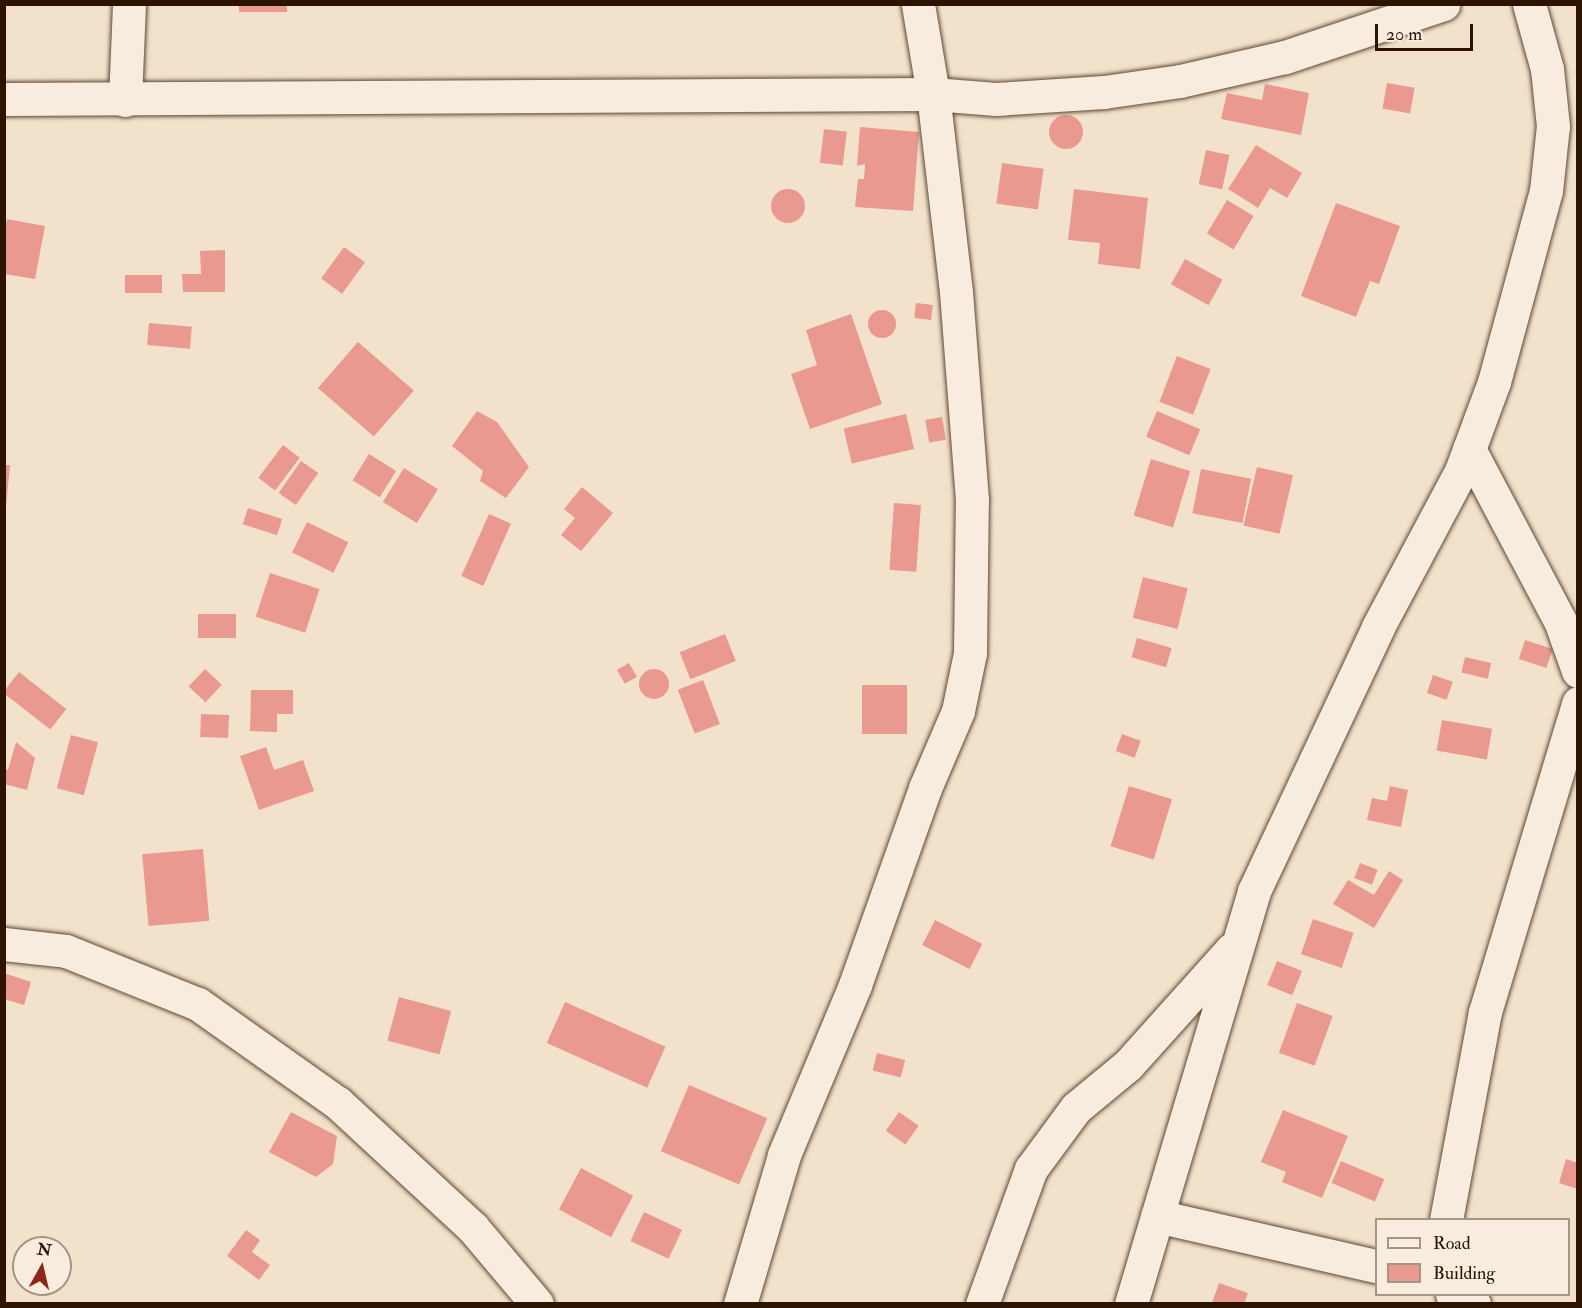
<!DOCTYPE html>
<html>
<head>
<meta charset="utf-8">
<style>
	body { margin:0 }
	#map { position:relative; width:1582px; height:1308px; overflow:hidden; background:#f3e2cb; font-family:"IM FELL Double Pica",serif }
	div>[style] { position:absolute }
	.building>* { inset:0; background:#e99990; transform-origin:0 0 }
	.round { border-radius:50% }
	.roads { filter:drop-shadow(0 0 2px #5e4734) drop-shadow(0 0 2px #5e4734) }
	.minor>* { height:33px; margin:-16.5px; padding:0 16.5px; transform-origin:16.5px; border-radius:16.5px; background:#f7ecdd }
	span { translate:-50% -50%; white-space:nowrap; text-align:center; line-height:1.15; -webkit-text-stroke:6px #f7ecdd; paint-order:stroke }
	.frame { position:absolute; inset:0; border:6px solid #2d1301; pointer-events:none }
	.legend { position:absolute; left:1375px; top:1218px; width:195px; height:78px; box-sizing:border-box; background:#f7ecdd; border:2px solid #a69585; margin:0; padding:8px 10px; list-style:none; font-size:18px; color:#2d1301 }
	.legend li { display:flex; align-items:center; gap:12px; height:30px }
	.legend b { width:30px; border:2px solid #a69585 }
	.north { position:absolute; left:12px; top:1236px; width:60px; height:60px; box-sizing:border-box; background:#f7ecdd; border:2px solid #a69585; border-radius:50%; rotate:8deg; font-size:16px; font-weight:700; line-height:24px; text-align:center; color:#2d1301 }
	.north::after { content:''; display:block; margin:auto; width:21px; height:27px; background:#8f2418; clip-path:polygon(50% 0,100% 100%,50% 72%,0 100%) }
	.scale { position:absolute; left:1375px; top:24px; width:98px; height:27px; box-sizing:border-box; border:3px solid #2d1301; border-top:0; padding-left:8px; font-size:18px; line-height:21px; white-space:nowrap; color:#2d1301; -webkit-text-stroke:4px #f7ecdd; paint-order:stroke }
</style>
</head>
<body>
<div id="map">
	<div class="building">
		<div style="left:239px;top:4px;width:48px;height:8px"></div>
		<div style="left:1387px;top:83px;width:28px;height:26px;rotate:10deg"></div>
		<div style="clip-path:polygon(1265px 84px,1309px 93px,1301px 135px,1221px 119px,1227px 93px,1262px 100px)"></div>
		<div class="round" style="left:1049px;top:115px;width:34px;height:34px"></div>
		<div style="clip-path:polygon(860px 127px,919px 132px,913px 211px,855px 207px,858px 179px,864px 179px,865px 164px,857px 166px)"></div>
		<div style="left:824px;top:129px;width:23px;height:34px;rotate:7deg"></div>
		<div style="clip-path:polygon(1256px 145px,1302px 173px,1287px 198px,1270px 188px,1258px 208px,1228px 189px)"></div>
		<div style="left:1206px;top:150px;width:24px;height:35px;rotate:12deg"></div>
		<div style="left:1002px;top:163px;width:42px;height:41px;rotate:8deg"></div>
		<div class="round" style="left:771px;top:189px;width:34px;height:34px"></div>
		<div style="clip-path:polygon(1074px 189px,1148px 198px,1140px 269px,1098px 264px,1100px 243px,1068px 240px)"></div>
		<div style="left:1227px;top:200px;width:31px;height:39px;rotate:31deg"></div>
		<div style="clip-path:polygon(1336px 203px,1400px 226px,1379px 284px,1370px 281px,1356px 317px,1301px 296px)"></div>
		<div style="clip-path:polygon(7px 219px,45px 226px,35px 279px,4px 274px,4px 233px)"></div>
		<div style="left:344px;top:247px;width:26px;height:39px;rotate:36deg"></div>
		<div style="clip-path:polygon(225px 250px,225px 292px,183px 292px,182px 274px,201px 274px,200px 251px)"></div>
		<div style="left:1185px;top:259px;width:43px;height:29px;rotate:29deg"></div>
		<div style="left:162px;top:275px;width:18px;height:37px;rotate:90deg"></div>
		<div style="left:916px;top:303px;width:17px;height:15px;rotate:7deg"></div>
		<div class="round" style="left:868px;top:310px;width:28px;height:28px"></div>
		<div style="clip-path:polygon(851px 314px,882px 404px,810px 429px,791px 374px,817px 365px,806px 330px)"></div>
		<div style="left:149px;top:323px;width:43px;height:22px;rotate:5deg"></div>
		<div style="left:358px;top:342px;width:74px;height:61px;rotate:41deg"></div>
		<div style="left:1177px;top:356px;width:36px;height:49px;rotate:21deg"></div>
		<div style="clip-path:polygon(477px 411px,497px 422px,529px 467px,506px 498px,480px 481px,483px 471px,452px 446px)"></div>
		<div style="left:1157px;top:411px;width:47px;height:28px;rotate:23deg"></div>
		<div style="left:906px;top:414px;width:36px;height:64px;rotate:77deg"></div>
		<div style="left:942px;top:417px;width:23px;height:17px;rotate:80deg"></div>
		<div style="left:283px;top:445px;width:21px;height:41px;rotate:37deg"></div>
		<div style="left:369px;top:454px;width:32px;height:31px;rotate:32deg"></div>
		<div style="left:1151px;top:459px;width:41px;height:59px;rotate:17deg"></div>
		<div style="left:301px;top:461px;width:21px;height:39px;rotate:35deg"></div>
		<div style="clip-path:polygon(4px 465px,10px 465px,6px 507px,4px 506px)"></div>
		<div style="left:1257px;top:467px;width:37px;height:60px;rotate:13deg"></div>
		<div style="left:404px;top:468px;width:40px;height:40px;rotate:32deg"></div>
		<div style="left:1201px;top:469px;width:51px;height:45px;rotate:11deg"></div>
		<div style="clip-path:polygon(582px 487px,613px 513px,581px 551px,561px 535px,575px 518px,564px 509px)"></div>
		<div style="left:894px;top:503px;width:27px;height:67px;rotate:4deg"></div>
		<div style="left:248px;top:508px;width:36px;height:17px;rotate:18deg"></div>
		<div style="left:489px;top:514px;width:24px;height:68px;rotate:24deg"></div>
		<div style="left:307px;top:522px;width:46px;height:34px;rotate:26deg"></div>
		<div style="left:270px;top:573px;width:52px;height:46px;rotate:18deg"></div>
		<div style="left:1143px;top:577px;width:46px;height:42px;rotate:14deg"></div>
		<div style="left:198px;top:614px;width:38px;height:24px"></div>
		<div style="left:725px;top:634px;width:29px;height:49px;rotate:68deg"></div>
		<div style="left:1137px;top:638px;width:36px;height:20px;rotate:16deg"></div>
		<div style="left:1525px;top:640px;width:29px;height:20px;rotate:18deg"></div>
		<div style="left:1465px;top:657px;width:27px;height:16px;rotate:13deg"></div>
		<div style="left:629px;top:663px;width:16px;height:14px;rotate:60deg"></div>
		<div class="round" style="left:639px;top:669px;width:30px;height:30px"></div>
		<div style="left:205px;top:669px;width:23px;height:24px;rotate:43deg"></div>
		<div style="left:19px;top:672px;width:60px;height:26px;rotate:38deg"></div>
		<div style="left:1433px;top:675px;width:21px;height:19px;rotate:19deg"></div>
		<div style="left:703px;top:680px;width:47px;height:27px;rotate:69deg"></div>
		<div style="left:862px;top:685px;width:45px;height:49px"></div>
		<div style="clip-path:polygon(251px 690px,293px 690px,293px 714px,277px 714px,277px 732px,250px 731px)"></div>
		<div style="left:201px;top:714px;width:28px;height:23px;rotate:2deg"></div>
		<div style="left:1442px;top:720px;width:51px;height:31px;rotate:10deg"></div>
		<div style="left:1122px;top:734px;width:20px;height:18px;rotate:20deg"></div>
		<div style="left:71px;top:735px;width:28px;height:55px;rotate:15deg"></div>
		<div style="clip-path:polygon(16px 742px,35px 758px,27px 790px,4px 784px,4px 769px,8px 770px)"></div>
		<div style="clip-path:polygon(266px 747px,274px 770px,303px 760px,314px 791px,259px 810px,240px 756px)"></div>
		<div style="left:1129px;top:786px;width:45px;height:63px;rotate:17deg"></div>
		<div style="clip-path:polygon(1390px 786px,1408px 790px,1401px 827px,1367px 820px,1372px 798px,1387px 801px)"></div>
		<div style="left:203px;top:849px;width:72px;height:61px;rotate:85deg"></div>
		<div style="left:1360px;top:863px;width:19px;height:16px;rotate:21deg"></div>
		<div style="clip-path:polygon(1389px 871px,1403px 880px,1374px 928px,1333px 904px,1348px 880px,1374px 895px)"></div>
		<div style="left:1313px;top:919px;width:43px;height:37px;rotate:19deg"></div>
		<div style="left:935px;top:920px;width:53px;height:28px;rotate:27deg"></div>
		<div style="left:1277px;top:961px;width:27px;height:26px;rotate:22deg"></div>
		<div style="clip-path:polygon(4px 973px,31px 982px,24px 1005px,4px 999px)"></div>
		<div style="left:399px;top:997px;width:54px;height:45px;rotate:15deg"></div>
		<div style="left:565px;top:1002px;width:110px;height:45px;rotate:24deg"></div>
		<div style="left:1297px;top:1003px;width:38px;height:53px;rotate:20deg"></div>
		<div style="left:877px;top:1053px;width:29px;height:18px;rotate:14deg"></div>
		<div style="left:689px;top:1085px;width:85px;height:72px;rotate:23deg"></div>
		<div style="clip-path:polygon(1283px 1110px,1348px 1136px,1322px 1198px,1282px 1182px,1286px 1172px,1261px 1162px)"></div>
		<div style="clip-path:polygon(291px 1112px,337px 1136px,333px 1164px,316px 1177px,269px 1152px)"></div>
		<div style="left:899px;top:1112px;width:24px;height:23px;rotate:35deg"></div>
		<div style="clip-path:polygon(1566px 1159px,1578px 1163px,1578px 1189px,1559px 1183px)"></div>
		<div style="left:1341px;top:1161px;width:47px;height:24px;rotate:23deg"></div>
		<div style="left:581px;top:1168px;width:59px;height:47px;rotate:28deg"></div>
		<div style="left:644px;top:1212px;width:42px;height:32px;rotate:25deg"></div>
		<div style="clip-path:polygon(246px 1230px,260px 1240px,252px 1252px,270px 1265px,259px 1280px,227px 1256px)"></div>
		<div style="clip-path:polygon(1219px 1283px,1248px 1293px,1244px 1304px,1212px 1303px)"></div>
	</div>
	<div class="roads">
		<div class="minor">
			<div style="left:4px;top:99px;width:929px;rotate:-0.31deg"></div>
			<div style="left:933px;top:94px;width:63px;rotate:4.5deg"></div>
			<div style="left:996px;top:99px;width:108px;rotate:-3.7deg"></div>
			<div style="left:1104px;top:92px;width:77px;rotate:-8.2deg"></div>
			<div style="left:1180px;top:81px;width:108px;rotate:-12.9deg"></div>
			<div style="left:1285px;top:57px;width:167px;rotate:-18.5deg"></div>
			<div style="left:125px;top:100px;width:96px;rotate:-87.6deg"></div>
			<div style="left:1469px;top:449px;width:197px;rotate:62.1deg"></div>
			<div style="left:1561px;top:623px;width:51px;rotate:70.5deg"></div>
			<div style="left:4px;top:944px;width:62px;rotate:6.4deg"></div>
			<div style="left:66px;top:951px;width:142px;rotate:21.9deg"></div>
			<div style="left:198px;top:1004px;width:171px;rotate:35.3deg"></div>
			<div style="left:338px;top:1103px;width:184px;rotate:42.8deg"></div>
			<div style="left:473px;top:1228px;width:99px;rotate:49.9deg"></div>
			<div style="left:1157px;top:1216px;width:225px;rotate:12.9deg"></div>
			<div style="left:1446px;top:1220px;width:212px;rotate:-79.4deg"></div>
			<div style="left:1485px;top:1012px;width:323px;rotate:-73.2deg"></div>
			<div style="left:1452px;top:1294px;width:24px;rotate:24deg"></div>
			<div style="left:740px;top:1304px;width:155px;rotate:-73.5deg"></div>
			<div style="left:784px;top:1155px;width:184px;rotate:-67.3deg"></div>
			<div style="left:855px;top:985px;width:209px;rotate:-70.4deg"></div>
			<div style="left:925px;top:788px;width:84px;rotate:-66.8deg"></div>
			<div style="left:958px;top:711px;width:59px;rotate:-78.3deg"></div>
			<div style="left:970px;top:653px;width:153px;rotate:-89.3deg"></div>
			<div style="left:972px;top:500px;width:209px;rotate:-94.4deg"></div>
			<div style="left:956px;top:292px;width:199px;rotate:-96.6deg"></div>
			<div style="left:933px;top:94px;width:91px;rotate:-99.5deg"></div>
			<div style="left:982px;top:1304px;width:144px;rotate:-70.1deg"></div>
			<div style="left:1031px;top:1169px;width:76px;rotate:-53.6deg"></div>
			<div style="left:1076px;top:1108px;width:67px;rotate:-39.6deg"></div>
			<div style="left:1128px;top:1065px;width:156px;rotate:-48.1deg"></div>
			<div style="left:1131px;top:1304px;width:431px;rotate:-73.4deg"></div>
			<div style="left:1254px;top:891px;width:292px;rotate:-64.8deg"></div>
			<div style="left:1378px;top:627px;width:177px;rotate:-62deg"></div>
			<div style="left:1461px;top:471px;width:95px;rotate:-69.7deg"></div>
			<div style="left:1494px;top:382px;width:198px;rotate:-74.8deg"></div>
			<div style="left:1546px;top:191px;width:65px;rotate:-83.9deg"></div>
			<div style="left:1553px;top:126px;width:57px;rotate:-96deg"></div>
			<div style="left:1547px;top:69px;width:67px;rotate:-105.5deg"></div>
		</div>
	</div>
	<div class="frame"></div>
	<ul class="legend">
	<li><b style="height:8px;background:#f7ecdd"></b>Road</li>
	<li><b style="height:16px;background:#e99990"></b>Building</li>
	</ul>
	<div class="north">N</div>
	<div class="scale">20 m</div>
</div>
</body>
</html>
